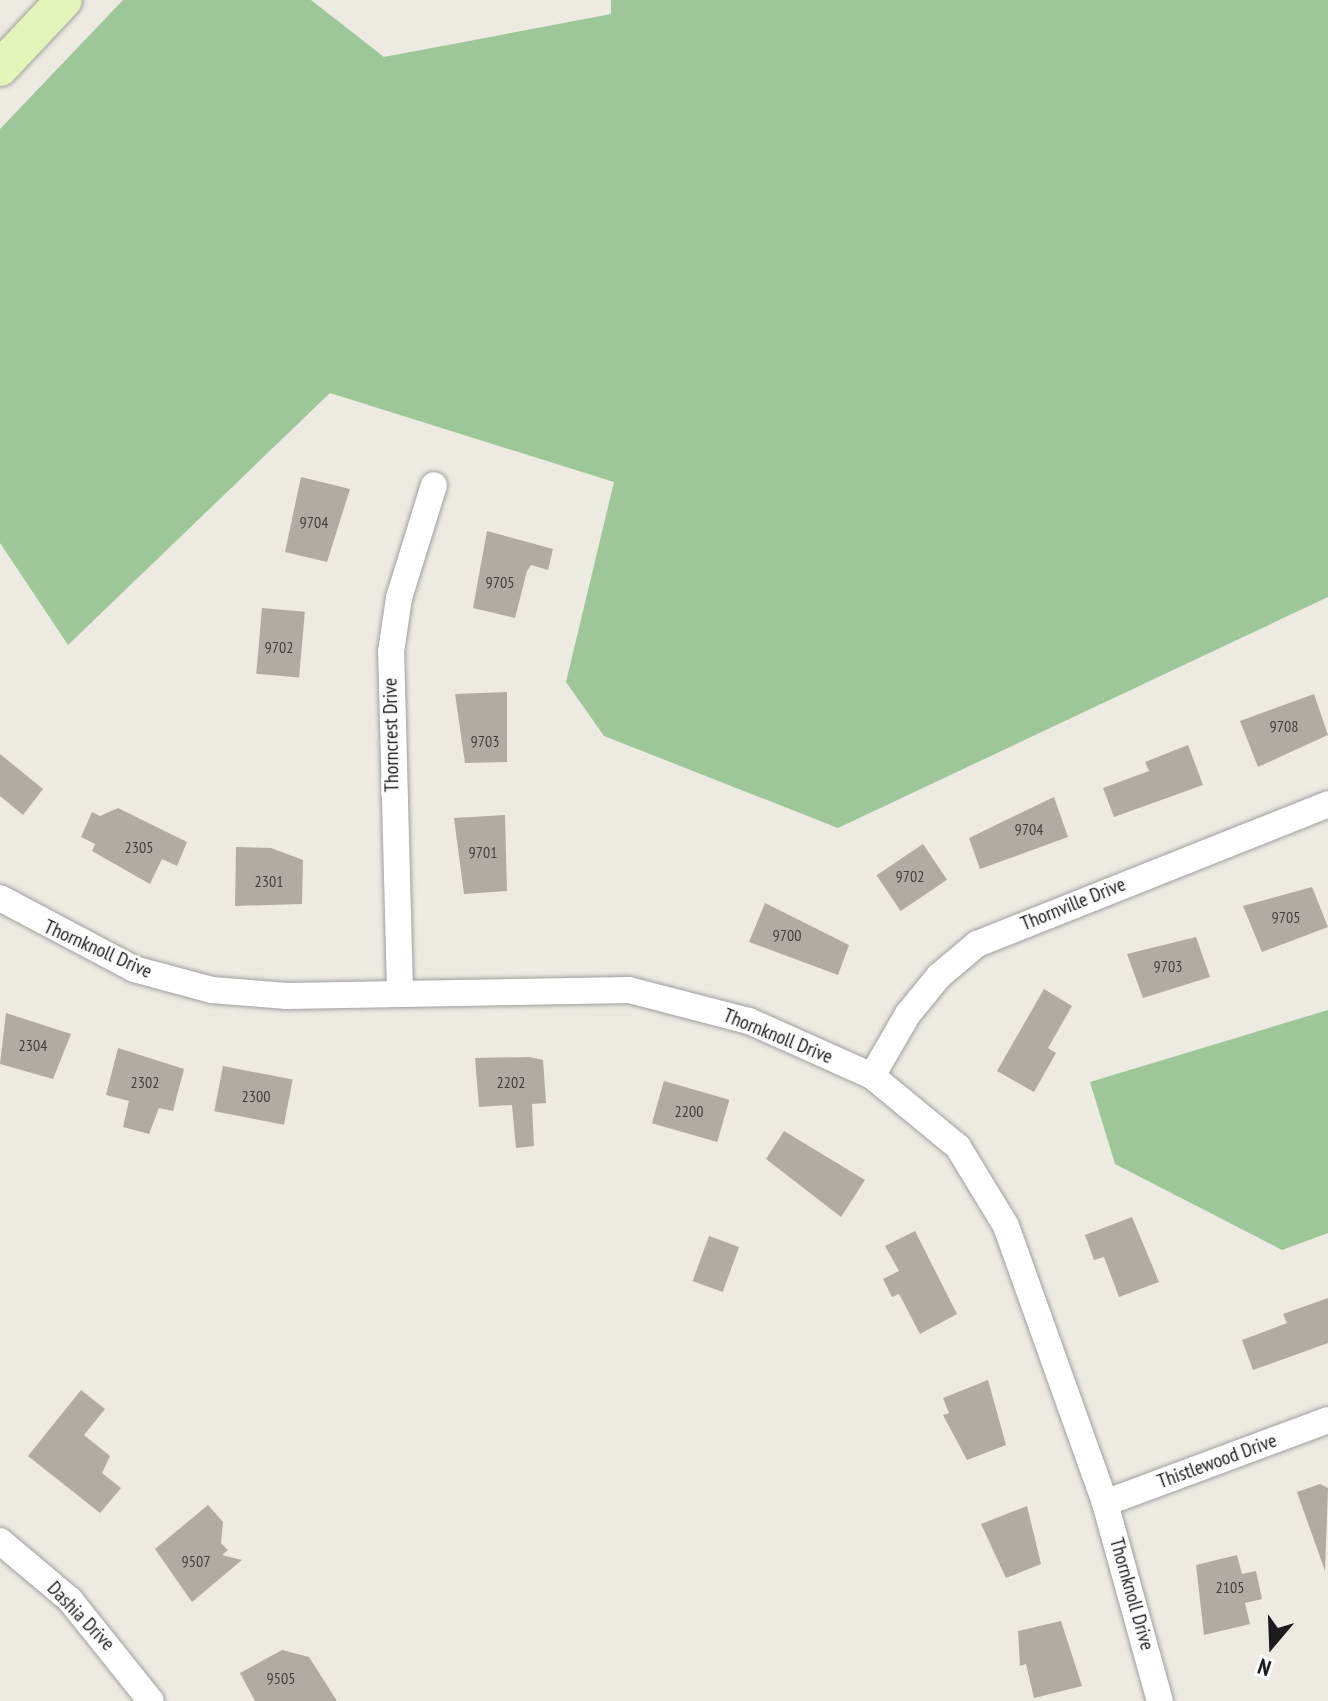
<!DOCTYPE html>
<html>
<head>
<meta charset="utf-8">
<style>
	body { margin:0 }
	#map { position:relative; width:1328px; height:1701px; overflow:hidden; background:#eceae1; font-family:"PT Sans Narrow",sans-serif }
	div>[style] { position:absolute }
	.forest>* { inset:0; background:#9ec799 }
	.building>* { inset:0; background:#b0aca4; transform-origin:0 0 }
	.roads { filter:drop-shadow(0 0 2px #9f9f9f) drop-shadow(0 0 2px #9f9f9f) }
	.minor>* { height:26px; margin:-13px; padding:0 13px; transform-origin:13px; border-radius:13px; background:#fff }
	.secondary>* { height:36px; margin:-18px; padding:0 18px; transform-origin:18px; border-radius:18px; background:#e4f3b8 }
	span { translate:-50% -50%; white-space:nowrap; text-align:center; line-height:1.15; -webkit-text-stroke:6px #fff; paint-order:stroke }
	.number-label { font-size:16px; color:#403f3d }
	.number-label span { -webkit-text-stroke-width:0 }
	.street-label { font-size:20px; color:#1b1b1b }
	.north { position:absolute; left:1232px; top:1605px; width:80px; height:80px; -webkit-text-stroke:6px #fff; paint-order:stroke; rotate:199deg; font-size:22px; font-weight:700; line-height:32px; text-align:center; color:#1b1b1b }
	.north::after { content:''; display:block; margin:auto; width:28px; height:36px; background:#1b1b1b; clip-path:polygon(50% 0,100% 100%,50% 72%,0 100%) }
</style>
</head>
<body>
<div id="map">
	<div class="forest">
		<div style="clip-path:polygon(123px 0,311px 0,384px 57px,611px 14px,611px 0,1328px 0,1328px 597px,838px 828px,604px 736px,566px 682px,614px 482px,330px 393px,68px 645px,0 543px,0 129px)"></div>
		<div style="clip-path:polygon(1328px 1010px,1328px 1233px,1282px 1250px,1115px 1164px,1090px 1082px)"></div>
	</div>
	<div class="building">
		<div style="clip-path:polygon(301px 477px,350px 489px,327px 562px,285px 552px)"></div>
		<div style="clip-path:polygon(487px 531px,553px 549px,548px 570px,531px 565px,527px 571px,515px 618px,473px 608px)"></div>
		<div style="left:262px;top:608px;width:43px;height:66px;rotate:5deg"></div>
		<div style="clip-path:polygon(507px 692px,507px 762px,465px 763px,455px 694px)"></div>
		<div style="clip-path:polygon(1314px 694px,1328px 735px,1258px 767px,1240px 721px)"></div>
		<div style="clip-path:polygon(1188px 745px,1203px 785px,1114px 817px,1103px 788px,1149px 771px,1145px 762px)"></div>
		<div style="clip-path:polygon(0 754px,43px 789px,23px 815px,0 796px)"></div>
		<div style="clip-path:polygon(1054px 797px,1068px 837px,980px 869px,969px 838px)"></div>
		<div style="clip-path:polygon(118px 808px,187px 842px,177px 866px,162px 859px,150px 884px,92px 851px,95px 844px,81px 837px,92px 812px,100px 816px)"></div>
		<div style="clip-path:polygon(505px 815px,507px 891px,464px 894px,454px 818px)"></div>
		<div style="left:923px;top:844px;width:43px;height:56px;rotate:56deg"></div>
		<div style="clip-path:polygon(236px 847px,271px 848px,303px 860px,302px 904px,235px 906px)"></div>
		<div style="clip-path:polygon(1312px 887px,1328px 927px,1262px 952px,1243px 906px)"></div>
		<div style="clip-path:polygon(765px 903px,849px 945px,838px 975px,749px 942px)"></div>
		<div style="clip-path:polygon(1196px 937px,1210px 977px,1143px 998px,1127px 954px)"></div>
		<div style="clip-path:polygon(1044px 989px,1072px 1006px,1048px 1048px,1056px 1053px,1034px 1092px,997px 1071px)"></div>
		<div style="clip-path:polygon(6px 1013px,71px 1034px,53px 1079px,0 1064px)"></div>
		<div style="clip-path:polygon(118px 1048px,184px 1069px,173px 1111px,159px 1108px,149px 1134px,123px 1127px,129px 1101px,106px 1095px)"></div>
		<div style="clip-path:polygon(529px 1057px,543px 1060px,546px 1103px,532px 1104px,534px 1146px,516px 1148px,512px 1105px,479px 1107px,475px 1058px)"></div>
		<div style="left:223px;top:1066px;width:71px;height:46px;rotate:11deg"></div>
		<div style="left:664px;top:1081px;width:68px;height:44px;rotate:16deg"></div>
		<div style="clip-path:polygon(784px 1131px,865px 1180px,841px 1217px,766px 1159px)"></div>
		<div style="clip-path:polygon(1132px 1217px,1159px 1282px,1119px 1297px,1104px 1257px,1094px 1260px,1085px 1235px)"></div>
		<div style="clip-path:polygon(915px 1231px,957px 1314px,920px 1334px,899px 1294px,892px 1297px,883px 1279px,899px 1271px,885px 1246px)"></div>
		<div style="left:709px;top:1236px;width:32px;height:48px;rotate:20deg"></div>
		<div style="clip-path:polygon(1328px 1298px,1328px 1343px,1253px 1370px,1242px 1340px,1287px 1323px,1283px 1314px)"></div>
		<div style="clip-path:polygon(988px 1380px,1006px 1445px,967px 1460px,943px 1415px,949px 1413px,943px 1398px)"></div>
		<div style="clip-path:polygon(81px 1390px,105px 1409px,84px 1435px,110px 1456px,102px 1473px,121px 1488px,100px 1513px,28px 1456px)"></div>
		<div style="clip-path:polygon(1320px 1484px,1328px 1488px,1325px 1571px,1297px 1492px)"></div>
		<div style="clip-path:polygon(208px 1505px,223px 1522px,221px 1543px,228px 1550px,222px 1555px,242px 1560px,192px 1602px,155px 1549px)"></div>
		<div style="clip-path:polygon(1027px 1506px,1041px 1564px,1006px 1578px,981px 1524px)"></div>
		<div style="clip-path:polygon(1237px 1555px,1242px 1574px,1256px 1571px,1262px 1599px,1245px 1603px,1250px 1624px,1204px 1635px,1196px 1565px)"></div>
		<div style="clip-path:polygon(1061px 1621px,1082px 1686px,1034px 1698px,1026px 1664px,1020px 1666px,1018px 1631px)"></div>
		<div style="clip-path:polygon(282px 1650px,309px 1657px,337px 1701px,255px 1701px,240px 1673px)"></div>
	</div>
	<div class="roads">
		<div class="minor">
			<div style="left:0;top:898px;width:152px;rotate:27.9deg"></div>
			<div style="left:134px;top:969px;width:81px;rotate:15.1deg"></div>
			<div style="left:212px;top:990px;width:75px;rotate:4.6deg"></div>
			<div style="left:287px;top:996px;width:342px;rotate:-1deg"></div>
			<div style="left:629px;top:990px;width:124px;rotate:14.5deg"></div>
			<div style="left:749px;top:1021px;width:135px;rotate:24.1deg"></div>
			<div style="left:872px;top:1076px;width:112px;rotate:39.5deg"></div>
			<div style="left:958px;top:1147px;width:92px;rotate:58.7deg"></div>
			<div style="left:1006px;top:1226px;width:294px;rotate:70.3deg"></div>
			<div style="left:1105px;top:1503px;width:205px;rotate:74.5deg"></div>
			<div style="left:400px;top:991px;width:339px;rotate:-91.5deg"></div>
			<div style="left:391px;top:652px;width:55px;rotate:-81.6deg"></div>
			<div style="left:399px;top:598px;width:118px;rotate:-72.8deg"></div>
			<div style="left:872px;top:1076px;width:72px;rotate:-59.9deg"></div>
			<div style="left:908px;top:1014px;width:49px;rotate:-50.8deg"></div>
			<div style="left:939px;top:976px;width:50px;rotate:-40.1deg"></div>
			<div style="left:977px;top:944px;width:378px;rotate:-21.7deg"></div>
			<div style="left:1105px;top:1503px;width:238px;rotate:-20.4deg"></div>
			<div style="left:0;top:1541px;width:92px;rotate:40.1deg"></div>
			<div style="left:70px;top:1600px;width:129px;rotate:51.3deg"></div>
		</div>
		<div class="secondary">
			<div style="left:0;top:68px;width:93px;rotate:-46.7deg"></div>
		</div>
	</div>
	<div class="number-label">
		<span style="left:314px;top:522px">9704</span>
		<span style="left:500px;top:582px">9705</span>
		<span style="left:279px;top:647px">9702</span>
		<span style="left:1284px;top:726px">9708</span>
		<span style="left:485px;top:741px">9703</span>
		<span style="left:1029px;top:829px">9704</span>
		<span style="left:139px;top:847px">2305</span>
		<span style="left:483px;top:852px">9701</span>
		<span style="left:910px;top:876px">9702</span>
		<span style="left:269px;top:881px">2301</span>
		<span style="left:1286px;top:917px">9705</span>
		<span style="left:787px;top:935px">9700</span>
		<span style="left:1168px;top:966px">9703</span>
		<span style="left:33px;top:1045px">2304</span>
		<span style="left:145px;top:1082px">2302</span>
		<span style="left:511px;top:1082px">2202</span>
		<span style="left:256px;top:1096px">2300</span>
		<span style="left:689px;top:1111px">2200</span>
		<span style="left:196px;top:1561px">9507</span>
		<span style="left:1230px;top:1587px">2105</span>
		<span style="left:281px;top:1678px">9505</span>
	</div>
	<div class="street-label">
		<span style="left:391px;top:735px;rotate:-91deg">Thorncrest Drive</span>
		<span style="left:1073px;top:904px;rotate:-22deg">Thornville Drive</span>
		<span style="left:98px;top:949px;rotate:24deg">Thornknoll Drive</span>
		<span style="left:778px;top:1036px;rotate:22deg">Thornknoll Drive</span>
		<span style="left:1217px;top:1461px;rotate:-20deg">Thistlewood Drive</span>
		<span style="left:1132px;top:1594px;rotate:74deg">Thornknoll Drive</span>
		<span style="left:81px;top:1616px;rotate:46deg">Dashia Drive</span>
	</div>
	<div class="north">N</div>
</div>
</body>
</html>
